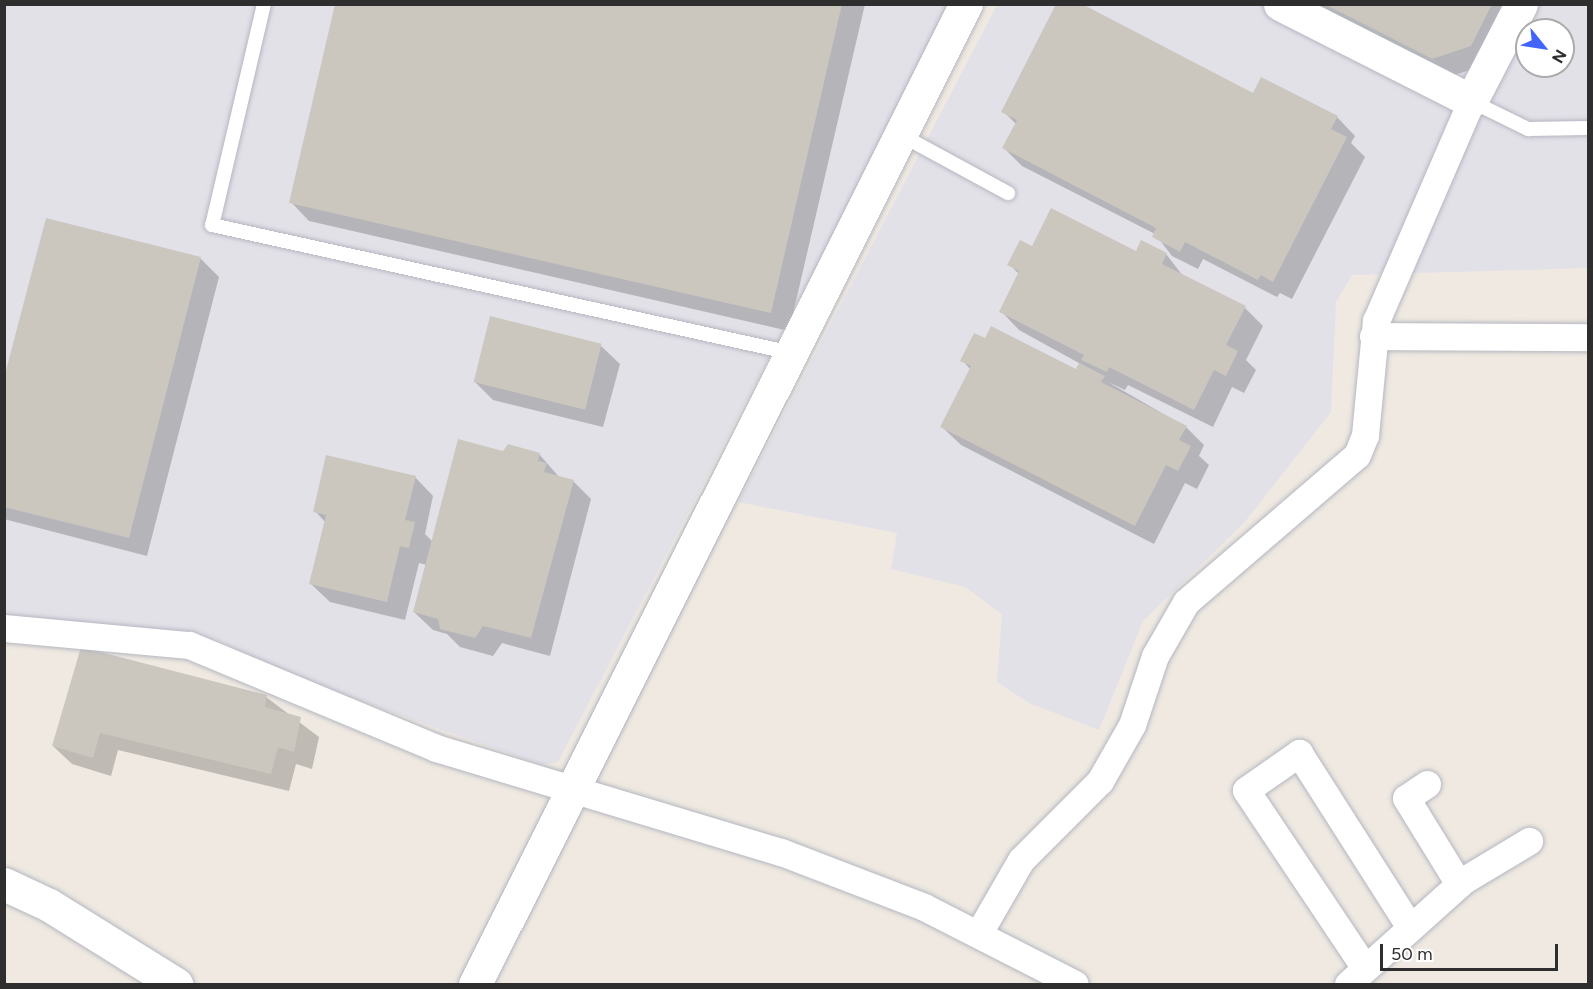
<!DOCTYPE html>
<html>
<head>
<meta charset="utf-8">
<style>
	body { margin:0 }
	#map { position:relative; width:1593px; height:989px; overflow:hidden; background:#efe9e1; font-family:Figtree,sans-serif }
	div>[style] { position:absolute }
	.industrial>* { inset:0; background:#e3e1e8 }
	.shadow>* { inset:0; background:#0003 }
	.building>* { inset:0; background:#cbc7bf; transform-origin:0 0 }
	.roads { filter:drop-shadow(0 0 2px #b4b7c1) drop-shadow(0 0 2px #b4b7c1) }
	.lane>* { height:14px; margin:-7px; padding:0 7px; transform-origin:7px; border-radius:7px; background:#fff }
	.street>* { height:27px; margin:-13.5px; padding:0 13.5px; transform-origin:13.5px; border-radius:13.5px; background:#fff }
	.secondary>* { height:33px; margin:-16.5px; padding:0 16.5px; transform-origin:16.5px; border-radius:16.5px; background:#fff }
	span { translate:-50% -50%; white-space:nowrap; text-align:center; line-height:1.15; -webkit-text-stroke:6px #fff; paint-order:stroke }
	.frame { position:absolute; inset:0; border:6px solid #2e2e2e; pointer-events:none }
	.north { position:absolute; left:1515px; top:18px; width:60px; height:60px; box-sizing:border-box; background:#fff; border:2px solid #ababab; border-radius:50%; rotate:120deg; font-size:16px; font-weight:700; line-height:24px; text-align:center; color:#2e2e2e }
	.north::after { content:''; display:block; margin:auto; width:21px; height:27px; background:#4264fb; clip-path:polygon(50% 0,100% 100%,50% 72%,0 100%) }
	.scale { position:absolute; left:1380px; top:944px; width:178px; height:27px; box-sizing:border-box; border:3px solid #2e2e2e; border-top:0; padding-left:8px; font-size:18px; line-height:21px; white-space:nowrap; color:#2e2e2e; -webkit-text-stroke:4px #fff; paint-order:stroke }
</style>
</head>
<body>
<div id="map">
	<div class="industrial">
		<div style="clip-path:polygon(5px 5px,953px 5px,558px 762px,542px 765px,287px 675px,216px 639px,5px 617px)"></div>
		<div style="clip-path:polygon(evenodd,997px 5px,1588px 5px,1588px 268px,1352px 275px,1336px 302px,1331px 412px,1244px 523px,1143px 621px,1099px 730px,1029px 703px,997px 682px,1002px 614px,965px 587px,891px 569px,897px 533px,738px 502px,997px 5px,1527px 30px,1563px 30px,1563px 66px,1527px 66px,1527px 30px)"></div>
	</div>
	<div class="shadow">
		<div style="clip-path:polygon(336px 4px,865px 4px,789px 331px,309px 221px,291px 202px)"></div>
		<div style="clip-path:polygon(1313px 4px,1519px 4px,1490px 64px,1451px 76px)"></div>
		<div style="clip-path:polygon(1254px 95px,1337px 117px,1355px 136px,1351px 143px,1365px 157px,1292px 299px,1280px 293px,1277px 297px,1203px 259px,1198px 269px,1172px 256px,1155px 234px,1022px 166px,1004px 148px,1016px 124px,1003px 111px)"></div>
		<div style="clip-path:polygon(47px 219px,201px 259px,219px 277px,147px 556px,4px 519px,4px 384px)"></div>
		<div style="clip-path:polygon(1032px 248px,1166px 254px,1183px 276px,1245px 308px,1263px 326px,1246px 360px,1256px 370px,1244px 393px,1232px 387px,1213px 427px,1128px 385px,1125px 390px,1108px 382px,1186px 427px,1204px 445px,1199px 456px,1209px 465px,1197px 489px,1185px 483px,1154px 544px,961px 445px,942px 427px,971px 370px,962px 360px,1097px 373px,1019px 330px,1001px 311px,1019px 274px,1009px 264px)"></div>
		<div style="clip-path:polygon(601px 346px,620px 364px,603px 427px,493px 400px,475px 382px)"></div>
		<div style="clip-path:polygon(504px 453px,539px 454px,560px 478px,573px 481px,591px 499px,550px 656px,502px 643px,493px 656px,460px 647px,447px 634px,433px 630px,414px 612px,427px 565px,419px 563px,405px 620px,330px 602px,311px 584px,326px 523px,315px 511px,415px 477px,433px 496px,425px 534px,433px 542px)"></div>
		<div style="clip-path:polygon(82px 649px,266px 697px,319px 737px,312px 769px,296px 764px,289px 791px,118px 750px,111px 776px,72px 764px,53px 746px)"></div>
	</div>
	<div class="building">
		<div style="clip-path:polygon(335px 4px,842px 4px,771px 313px,289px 203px)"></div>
		<div style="clip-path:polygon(1056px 4px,1082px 4px,1253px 93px,1261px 77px,1338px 116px,1331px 129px,1347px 137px,1273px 282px,1261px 275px,1258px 280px,1185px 242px,1180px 252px,1152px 237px,1156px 228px,1002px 148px,1017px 120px,1001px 112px)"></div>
		<div style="clip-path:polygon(1324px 4px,1492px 4px,1471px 46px,1432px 59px)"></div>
		<div style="clip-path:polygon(1051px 208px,1136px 251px,1141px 240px,1167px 253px,1162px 264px,1246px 306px,1226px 345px,1238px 351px,1226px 376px,1214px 370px,1194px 410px,1109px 367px,1107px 372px,1081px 360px,1084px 355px,999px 312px,1019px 271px,1007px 265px,1020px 240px,1032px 246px)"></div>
		<div style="clip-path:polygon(46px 218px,201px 257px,129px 538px,4px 507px,4px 378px)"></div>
		<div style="left:490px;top:316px;width:115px;height:68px;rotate:14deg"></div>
		<div style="clip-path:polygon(991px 326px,1076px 369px,1079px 363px,1105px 376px,1101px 382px,1187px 426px,1179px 440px,1191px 446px,1178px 471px,1166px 465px,1135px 526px,940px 427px,971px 366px,960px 361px,974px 333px,985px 338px)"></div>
		<div style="clip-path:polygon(458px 439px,503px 451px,508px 444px,540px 453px,538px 461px,547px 463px,544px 472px,574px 480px,531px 638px,483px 626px,475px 638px,440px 629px,438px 619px,413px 612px)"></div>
		<div style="clip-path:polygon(326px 455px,416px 476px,405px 520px,415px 522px,409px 548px,400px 546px,387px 602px,309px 584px,326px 515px,313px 512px)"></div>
		<div style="clip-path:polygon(81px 647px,267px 695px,265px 707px,301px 717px,294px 752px,278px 747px,271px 774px,100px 733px,93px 758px,52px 746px)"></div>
	</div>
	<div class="roads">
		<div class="lane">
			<div style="left:264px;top:4px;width:227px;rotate:103.2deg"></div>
			<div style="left:212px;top:225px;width:594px;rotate:12.45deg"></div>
			<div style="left:1471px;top:101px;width:64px;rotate:26.2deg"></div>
			<div style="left:1528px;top:129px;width:60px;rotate:-1deg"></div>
			<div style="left:901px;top:135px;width:122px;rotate:28.5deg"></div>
		</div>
		<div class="street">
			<div style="left:1373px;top:336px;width:215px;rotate:0.3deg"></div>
			<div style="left:4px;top:628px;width:186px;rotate:5.3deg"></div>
			<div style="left:189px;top:645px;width:268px;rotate:22.6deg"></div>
			<div style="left:436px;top:748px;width:360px;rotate:16.8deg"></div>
			<div style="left:781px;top:852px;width:153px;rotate:21deg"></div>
			<div style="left:924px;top:907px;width:169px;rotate:27deg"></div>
			<div style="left:1427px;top:784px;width:25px;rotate:146deg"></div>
			<div style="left:1406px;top:798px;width:101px;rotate:58.4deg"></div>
			<div style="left:980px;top:931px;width:82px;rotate:-60deg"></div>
			<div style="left:1021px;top:860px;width:112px;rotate:-45deg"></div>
			<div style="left:1100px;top:781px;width:64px;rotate:-60.3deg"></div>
			<div style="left:1132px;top:725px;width:73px;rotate:-71.6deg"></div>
			<div style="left:1155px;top:656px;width:62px;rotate:-60.1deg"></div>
			<div style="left:1186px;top:602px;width:225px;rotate:-40.7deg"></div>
			<div style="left:1357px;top:455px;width:22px;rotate:-68deg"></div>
			<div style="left:1365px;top:435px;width:115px;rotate:-84.5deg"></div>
			<div style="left:1376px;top:321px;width:240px;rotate:-66.6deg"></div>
			<div style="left:1365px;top:968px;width:214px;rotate:-123.8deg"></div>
			<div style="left:1246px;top:790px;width:65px;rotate:-34.9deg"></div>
			<div style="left:1299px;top:753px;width:206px;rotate:57.5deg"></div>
			<div style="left:1348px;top:984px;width:156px;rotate:-41.9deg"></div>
			<div style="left:1464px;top:880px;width:76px;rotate:-31deg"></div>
		</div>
		<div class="secondary">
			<div style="left:1280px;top:4px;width:214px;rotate:26.9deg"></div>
			<div style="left:1471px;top:101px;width:109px;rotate:-62.7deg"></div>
			<div style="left:4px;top:884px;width:50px;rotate:25deg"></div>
			<div style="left:49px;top:905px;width:150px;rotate:31.9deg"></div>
			<div style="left:475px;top:984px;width:1096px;rotate:-63.39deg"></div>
		</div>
	</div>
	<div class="frame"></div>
	<div class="north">N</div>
	<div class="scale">50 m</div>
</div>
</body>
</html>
